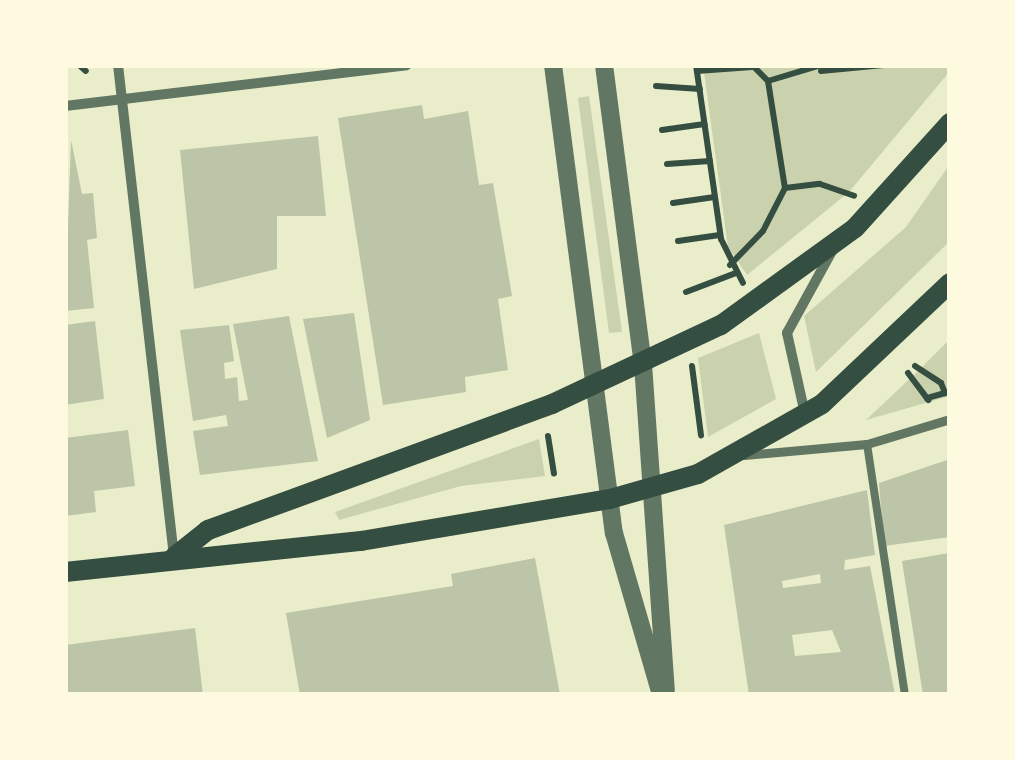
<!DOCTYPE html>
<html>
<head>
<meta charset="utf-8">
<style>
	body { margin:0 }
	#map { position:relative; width:1015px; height:760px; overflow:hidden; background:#e9edc9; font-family:Mulish,sans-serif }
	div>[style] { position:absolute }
	.green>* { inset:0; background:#cad2ad }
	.building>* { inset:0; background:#bcc5a7 }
	.path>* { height:6px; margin:-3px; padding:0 3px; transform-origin:3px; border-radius:3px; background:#344e41 }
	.service>* { height:8px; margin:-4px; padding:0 4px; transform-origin:4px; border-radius:4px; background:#617663 }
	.pedestrian>* { height:9px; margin:-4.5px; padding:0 4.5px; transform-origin:4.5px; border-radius:4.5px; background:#617663 }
	.minor>* { height:10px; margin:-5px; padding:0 5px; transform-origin:5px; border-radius:5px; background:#617663 }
	.tertiary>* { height:18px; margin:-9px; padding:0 9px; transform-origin:9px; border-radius:9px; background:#617663 }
	.secondary>* { height:20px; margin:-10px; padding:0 10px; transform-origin:10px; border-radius:10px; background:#344e41 }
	span { translate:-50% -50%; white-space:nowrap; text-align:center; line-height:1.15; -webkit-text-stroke:8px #fefae0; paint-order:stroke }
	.frame { position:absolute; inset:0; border:68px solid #fefae0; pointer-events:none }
</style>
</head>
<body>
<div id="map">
	<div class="green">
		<div style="clip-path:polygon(703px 65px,950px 65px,950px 71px,849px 192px,747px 275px,728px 247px)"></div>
		<div style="clip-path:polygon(589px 96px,622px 332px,609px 333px,578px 98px)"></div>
		<div style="clip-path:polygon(950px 164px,950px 241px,816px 372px,804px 316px,906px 227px)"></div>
		<div style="clip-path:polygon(759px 333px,776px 399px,708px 437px,698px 358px)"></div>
		<div style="clip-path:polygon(950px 339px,950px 396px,866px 420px,920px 369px)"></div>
		<div style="clip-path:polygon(539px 439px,545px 476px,461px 486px,339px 520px,335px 512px)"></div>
	</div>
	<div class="building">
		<div style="clip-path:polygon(422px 105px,424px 119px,468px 111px,479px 185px,493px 183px,512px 296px,498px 299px,508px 370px,465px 377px,466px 392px,383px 405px,338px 118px)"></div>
		<div style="clip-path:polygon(318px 136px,326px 216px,277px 216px,277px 269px,194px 289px,180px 150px)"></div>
		<div style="clip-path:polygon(71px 140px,82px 194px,93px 193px,97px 238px,87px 240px,94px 308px,65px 311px)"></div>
		<div style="clip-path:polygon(354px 313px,370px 420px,327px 438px,303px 319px)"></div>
		<div style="clip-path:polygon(289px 316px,318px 461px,200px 475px,193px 431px,228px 426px,226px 415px,193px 421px,180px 330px,229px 325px,234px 361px,224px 363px,225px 379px,237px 377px,239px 401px,248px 400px,233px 324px)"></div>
		<div style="clip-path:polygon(95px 321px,104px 399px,65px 405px,65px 325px)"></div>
		<div style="clip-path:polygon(128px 430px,135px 486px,94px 491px,96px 512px,65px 516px,65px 438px)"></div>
		<div style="clip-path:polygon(950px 459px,950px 537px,884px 546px,879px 483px)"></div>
		<div style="clip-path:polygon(evenodd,867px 490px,875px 555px,845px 560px,844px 570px,870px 566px,895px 695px,749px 695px,724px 525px,867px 490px,820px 574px,821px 583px,783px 588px,782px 581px,820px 574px,867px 490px,832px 630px,841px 652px,795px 656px,792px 635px,832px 630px)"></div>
		<div style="clip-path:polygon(949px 553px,950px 695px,923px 695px,902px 561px)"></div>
		<div style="clip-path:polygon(535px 558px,560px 695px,300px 695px,286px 613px,453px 586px,451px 574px)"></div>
		<div style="clip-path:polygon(195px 628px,203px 695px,65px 695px,65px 645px)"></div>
	</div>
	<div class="path">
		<div style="left:79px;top:65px;width:9px;rotate:41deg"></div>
		<div style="left:696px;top:65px;width:176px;rotate:81.8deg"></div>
		<div style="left:721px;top:239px;width:49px;rotate:63.4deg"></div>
		<div style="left:752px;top:65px;width:23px;rotate:45deg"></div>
		<div style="left:768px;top:81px;width:108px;rotate:81deg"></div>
		<div style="left:697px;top:71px;width:55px;rotate:-4.2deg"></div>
		<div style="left:821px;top:71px;width:63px;rotate:-5.4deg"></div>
		<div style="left:768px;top:81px;width:55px;rotate:-16.8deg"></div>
		<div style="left:656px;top:86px;width:44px;rotate:3.9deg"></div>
		<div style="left:662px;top:130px;width:43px;rotate:-7.9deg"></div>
		<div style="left:667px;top:164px;width:43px;rotate:-4deg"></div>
		<div style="left:673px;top:203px;width:42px;rotate:-8.1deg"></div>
		<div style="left:678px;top:241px;width:42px;rotate:-8.1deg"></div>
		<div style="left:730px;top:265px;width:47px;rotate:-45.9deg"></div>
		<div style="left:763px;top:231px;width:48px;rotate:-62.9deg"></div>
		<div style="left:785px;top:188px;width:35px;rotate:-7deg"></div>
		<div style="left:820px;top:184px;width:36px;rotate:19deg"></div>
		<div style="left:686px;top:292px;width:53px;rotate:-20.8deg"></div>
		<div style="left:692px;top:366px;width:70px;rotate:82.6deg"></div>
		<div style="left:915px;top:366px;width:31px;rotate:33deg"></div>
		<div style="left:941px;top:383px;width:11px;rotate:68deg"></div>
		<div style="left:945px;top:393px;width:19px;rotate:164deg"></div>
		<div style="left:908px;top:373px;width:34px;rotate:53deg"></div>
		<div style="left:548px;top:436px;width:38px;rotate:81deg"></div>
	</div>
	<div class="service">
		<div style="left:867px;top:444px;width:254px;rotate:81.4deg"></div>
	</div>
	<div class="pedestrian">
		<div style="left:744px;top:455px;width:123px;rotate:-5.1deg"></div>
		<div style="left:867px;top:444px;width:87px;rotate:-16.8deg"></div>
	</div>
	<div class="minor">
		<div style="left:118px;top:65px;width:494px;rotate:83.5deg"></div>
		<div style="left:65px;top:106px;width:344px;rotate:-6.8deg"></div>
		<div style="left:805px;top:414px;width:83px;rotate:-102.5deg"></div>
		<div style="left:787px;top:333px;width:94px;rotate:-61.2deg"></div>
	</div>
	<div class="tertiary">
		<div style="left:553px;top:65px;width:472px;rotate:82.6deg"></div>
		<div style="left:614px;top:533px;width:169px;rotate:73.8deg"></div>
		<div style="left:604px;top:65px;width:302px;rotate:82.6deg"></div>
		<div style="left:643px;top:364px;width:327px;rotate:86deg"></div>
	</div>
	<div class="secondary">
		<div style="left:174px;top:557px;width:43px;rotate:-38.5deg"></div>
		<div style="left:208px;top:530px;width:366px;rotate:-20.1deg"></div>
		<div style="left:552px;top:404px;width:187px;rotate:-25.1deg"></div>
		<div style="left:721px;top:325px;width:165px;rotate:-35.9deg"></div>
		<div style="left:855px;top:228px;width:142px;rotate:-47.9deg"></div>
		<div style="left:65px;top:572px;width:298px;rotate:-6deg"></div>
		<div style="left:361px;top:541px;width:253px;rotate:-9.6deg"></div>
		<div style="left:610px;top:499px;width:91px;rotate:-15.9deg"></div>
		<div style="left:698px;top:474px;width:142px;rotate:-29.4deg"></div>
		<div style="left:822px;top:404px;width:176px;rotate:-43.4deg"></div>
	</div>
	<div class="frame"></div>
</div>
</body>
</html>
